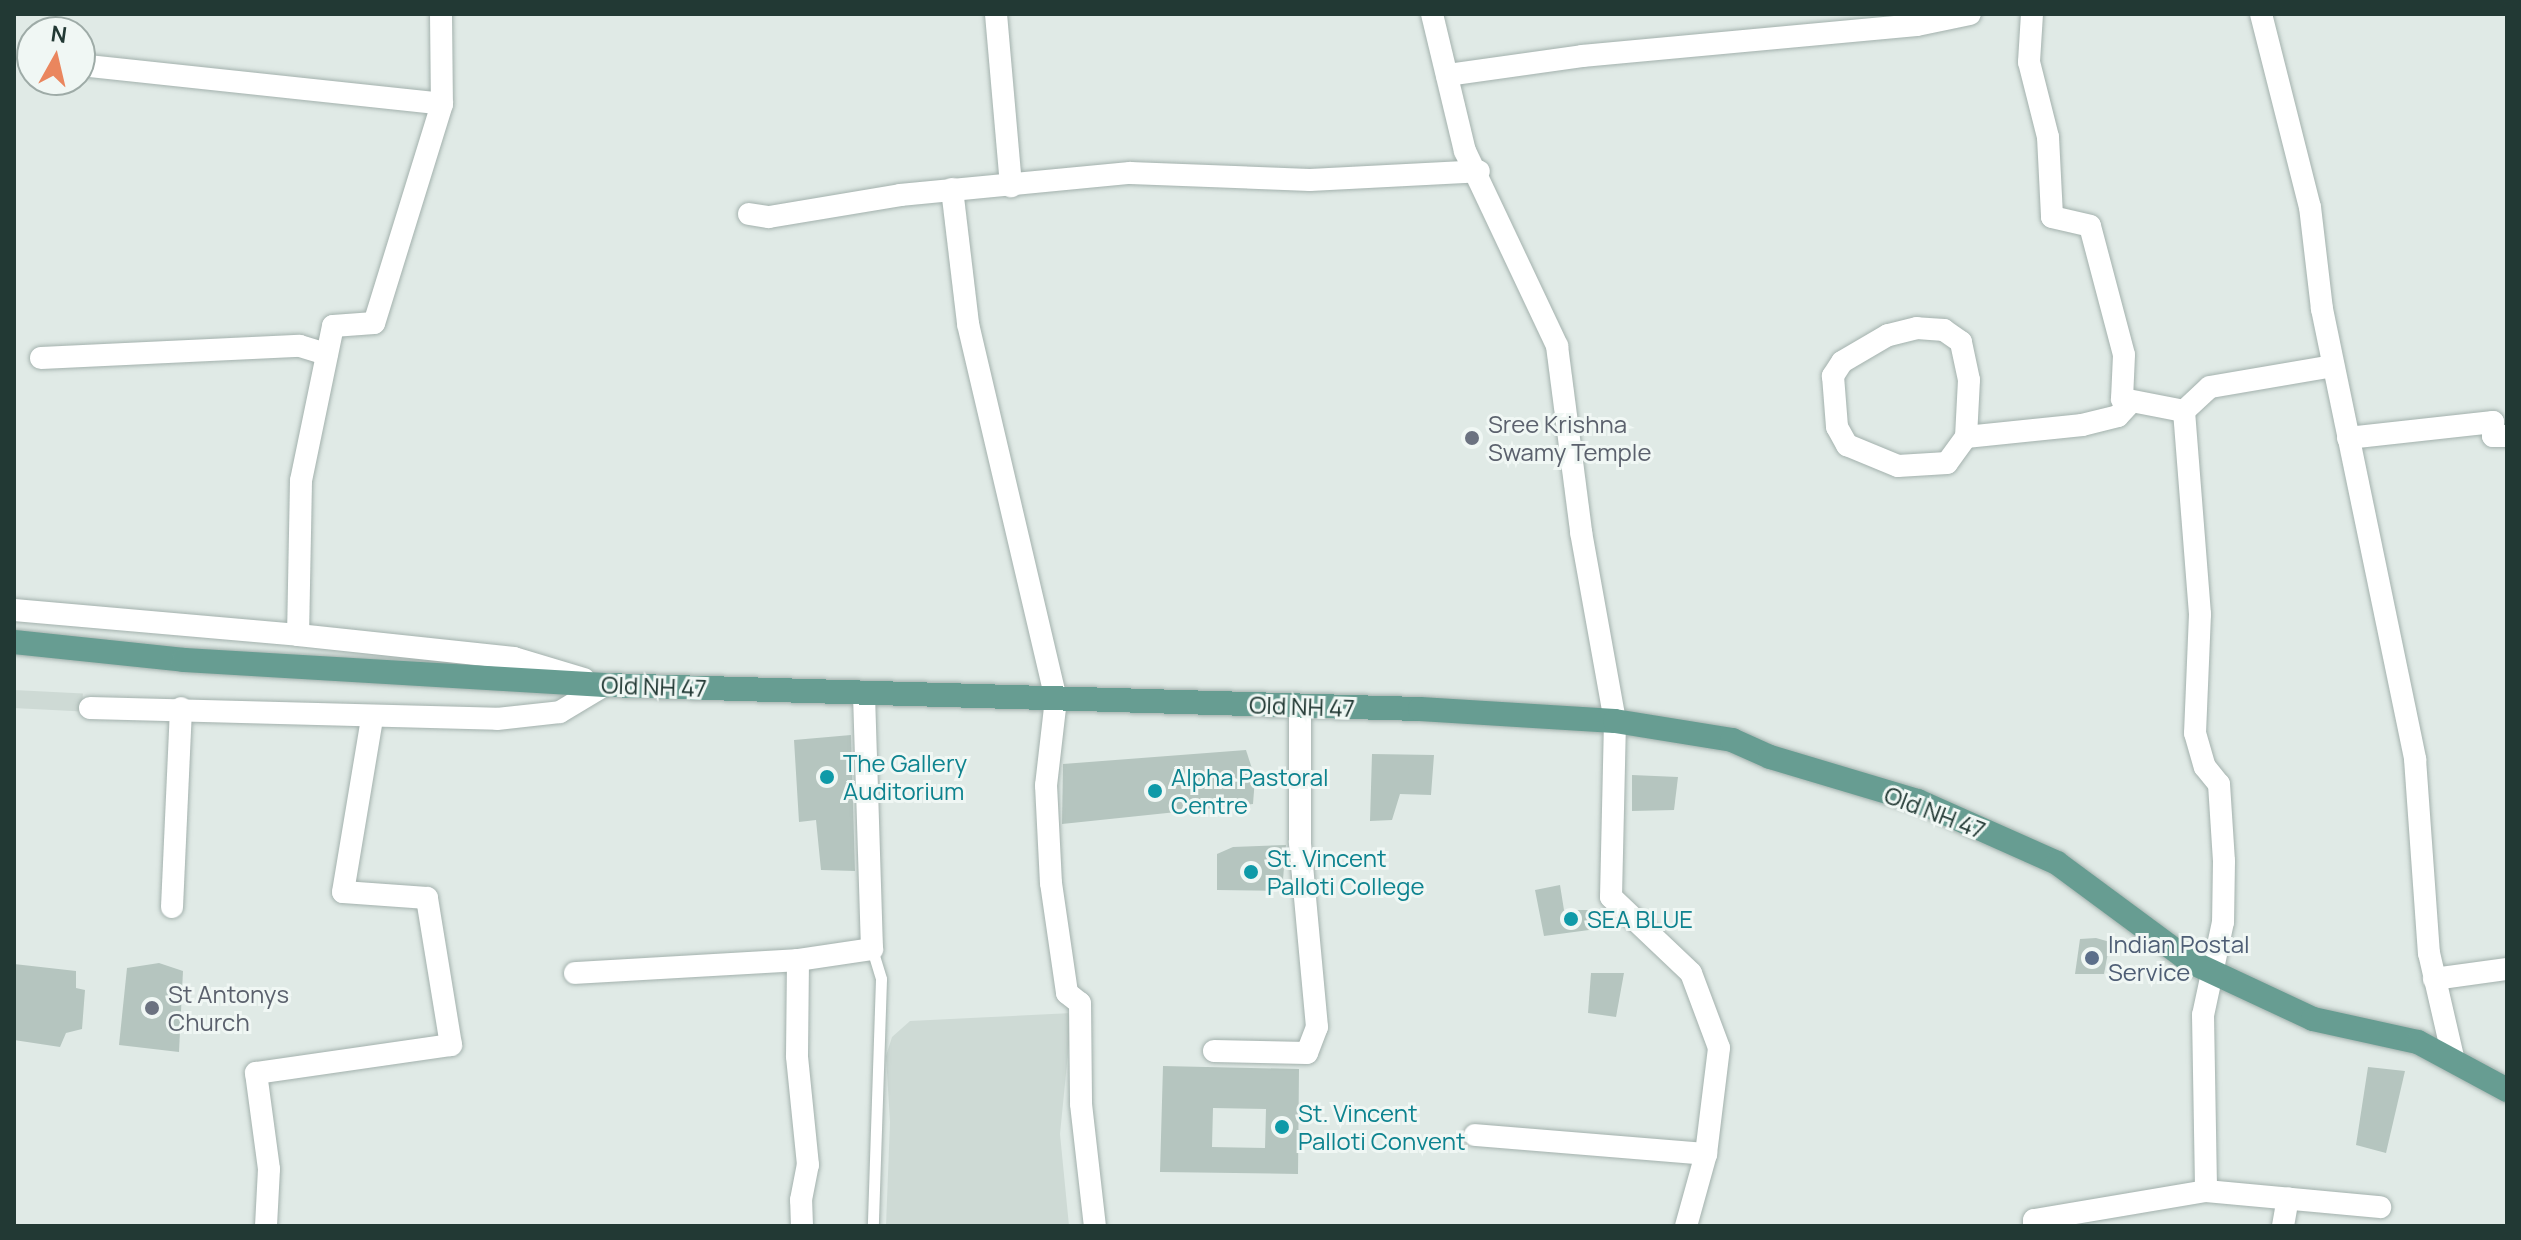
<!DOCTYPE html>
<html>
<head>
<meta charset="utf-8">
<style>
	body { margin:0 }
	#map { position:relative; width:2521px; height:1240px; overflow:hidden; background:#e0eae6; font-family:Manrope,sans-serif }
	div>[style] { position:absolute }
	.built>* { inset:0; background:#cedad5; transform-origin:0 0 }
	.building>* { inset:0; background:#b5c5bf }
	.roads { filter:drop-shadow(0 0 2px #a3b1ad) drop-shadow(0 0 2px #a3b1ad) }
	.lane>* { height:11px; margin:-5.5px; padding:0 5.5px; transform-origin:5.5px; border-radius:5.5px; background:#fff }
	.street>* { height:22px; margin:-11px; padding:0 11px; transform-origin:11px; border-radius:11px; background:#fff }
	.primary>* { height:24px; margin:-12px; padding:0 12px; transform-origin:12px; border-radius:12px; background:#679d92 }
	.dots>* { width:22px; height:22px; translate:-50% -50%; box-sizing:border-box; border:4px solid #f0f7f4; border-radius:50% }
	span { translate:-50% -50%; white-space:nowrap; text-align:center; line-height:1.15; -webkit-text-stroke:6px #f0f7f4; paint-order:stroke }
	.worship-label { font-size:24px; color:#5b616d }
	.left { translate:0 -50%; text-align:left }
	.street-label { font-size:24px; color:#223934 }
	.culture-label { font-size:24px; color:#0d838f }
	.service-label { font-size:24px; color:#4e5e75 }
	.frame { position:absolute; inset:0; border:16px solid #223934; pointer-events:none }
	.north { position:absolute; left:16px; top:16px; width:80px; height:80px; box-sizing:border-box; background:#f0f7f4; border:2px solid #9eaba7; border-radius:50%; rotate:8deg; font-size:22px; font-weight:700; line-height:32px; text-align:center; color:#223934 }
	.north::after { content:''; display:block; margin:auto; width:28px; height:36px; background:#ea865e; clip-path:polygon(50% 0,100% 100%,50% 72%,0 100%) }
</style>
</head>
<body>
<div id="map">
	<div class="built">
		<div style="left:14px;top:690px;width:69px;height:18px;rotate:3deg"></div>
		<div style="clip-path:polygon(1072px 1013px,1060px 1134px,1069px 1226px,886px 1226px,890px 1122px,886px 1056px,892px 1037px,910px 1021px)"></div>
	</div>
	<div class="building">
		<div style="clip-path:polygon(851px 735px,855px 871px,821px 870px,816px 820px,799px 822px,794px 740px)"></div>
		<div style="clip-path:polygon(1246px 750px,1255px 778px,1253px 804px,1062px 824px,1063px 764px)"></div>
		<div style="clip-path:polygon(1372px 754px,1434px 755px,1431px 795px,1400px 794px,1392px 820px,1370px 821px)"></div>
		<div style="clip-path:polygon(1632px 775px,1678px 777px,1674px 810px,1632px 811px)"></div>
		<div style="clip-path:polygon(1286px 845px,1282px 891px,1217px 890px,1217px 854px,1233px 847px)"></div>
		<div style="clip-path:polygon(1560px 885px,1564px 910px,1600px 910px,1604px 928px,1544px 936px,1535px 890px)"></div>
		<div style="clip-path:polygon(2096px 938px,2110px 942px,2104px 974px,2075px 974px,2080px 939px)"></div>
		<div style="clip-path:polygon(159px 963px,183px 971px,179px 1052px,119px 1045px,127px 968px)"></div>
		<div style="clip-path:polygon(14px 964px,76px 971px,76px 988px,85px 990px,82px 1029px,66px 1033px,60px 1047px,14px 1040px)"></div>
		<div style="clip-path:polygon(1591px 973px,1624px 973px,1616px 1017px,1588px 1013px)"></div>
		<div style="clip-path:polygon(evenodd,1163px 1066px,1299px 1069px,1298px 1174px,1160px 1172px,1163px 1066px,1213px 1108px,1266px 1109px,1265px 1148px,1212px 1147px,1213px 1108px)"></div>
		<div style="clip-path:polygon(2368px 1067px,2405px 1071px,2386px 1153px,2356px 1145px)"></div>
	</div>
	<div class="roads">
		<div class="lane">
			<div style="left:872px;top:949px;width:31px;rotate:73deg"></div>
			<div style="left:881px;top:979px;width:247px;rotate:91.9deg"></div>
		</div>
		<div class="street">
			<div style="left:441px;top:14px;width:90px;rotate:89.4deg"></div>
			<div style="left:442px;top:104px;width:229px;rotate:107.2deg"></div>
			<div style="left:374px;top:323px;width:41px;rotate:175.8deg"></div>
			<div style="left:333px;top:326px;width:158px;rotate:101.7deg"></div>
			<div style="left:301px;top:481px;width:154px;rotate:91.1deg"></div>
			<div style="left:298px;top:635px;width:217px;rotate:6.1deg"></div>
			<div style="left:514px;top:658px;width:73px;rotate:16.7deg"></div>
			<div style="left:996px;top:14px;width:173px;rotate:85deg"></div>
			<div style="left:1432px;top:14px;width:141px;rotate:76.5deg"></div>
			<div style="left:1465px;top:151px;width:216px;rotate:64.7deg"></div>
			<div style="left:1557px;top:346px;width:188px;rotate:82.6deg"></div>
			<div style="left:1581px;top:532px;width:192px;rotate:79.8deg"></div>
			<div style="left:1615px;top:721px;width:176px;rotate:91.3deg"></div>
			<div style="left:1611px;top:897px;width:110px;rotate:43.5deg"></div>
			<div style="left:1691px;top:973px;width:80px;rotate:69.5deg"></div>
			<div style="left:1719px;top:1048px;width:107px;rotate:97deg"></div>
			<div style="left:1706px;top:1154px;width:75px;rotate:105.5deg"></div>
			<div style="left:2032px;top:14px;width:48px;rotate:93.6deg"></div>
			<div style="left:2029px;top:62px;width:77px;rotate:75.8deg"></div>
			<div style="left:2048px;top:137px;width:80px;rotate:87.1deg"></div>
			<div style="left:2052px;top:217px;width:39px;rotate:13deg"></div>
			<div style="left:2090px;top:226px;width:133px;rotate:75.2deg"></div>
			<div style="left:2124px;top:355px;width:44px;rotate:92.6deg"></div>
			<div style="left:2122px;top:399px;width:63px;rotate:11deg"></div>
			<div style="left:2184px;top:411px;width:204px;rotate:85.5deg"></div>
			<div style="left:2200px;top:614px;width:119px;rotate:92.4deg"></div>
			<div style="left:2195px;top:733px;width:35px;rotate:74deg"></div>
			<div style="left:2205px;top:767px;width:22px;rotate:51deg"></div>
			<div style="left:2219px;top:784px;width:77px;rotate:86.3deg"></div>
			<div style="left:2224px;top:861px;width:61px;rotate:90.9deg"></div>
			<div style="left:2223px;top:922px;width:95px;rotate:102.1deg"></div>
			<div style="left:2203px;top:1015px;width:176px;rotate:89deg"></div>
			<div style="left:2206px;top:1191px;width:174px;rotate:170.4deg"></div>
			<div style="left:2034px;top:1220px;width:6px;rotate:90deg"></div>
			<div style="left:2261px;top:14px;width:199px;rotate:75.8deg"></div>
			<div style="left:2310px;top:207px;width:103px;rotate:83.3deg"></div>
			<div style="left:2322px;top:309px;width:460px;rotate:78.3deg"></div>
			<div style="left:2415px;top:759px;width:195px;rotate:85.9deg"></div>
			<div style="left:2429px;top:953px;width:107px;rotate:77deg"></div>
			<div style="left:80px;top:65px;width:364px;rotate:6.1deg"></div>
			<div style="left:1447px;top:75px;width:136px;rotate:-8deg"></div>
			<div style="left:1582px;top:56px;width:336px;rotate:-5.3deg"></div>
			<div style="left:1917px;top:25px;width:54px;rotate:-11.7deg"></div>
			<div style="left:952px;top:189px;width:136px;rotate:83.2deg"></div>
			<div style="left:968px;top:324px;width:385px;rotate:76.8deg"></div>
			<div style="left:1056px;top:699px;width:87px;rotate:96.6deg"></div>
			<div style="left:1046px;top:785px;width:98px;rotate:87.1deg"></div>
			<div style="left:1051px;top:883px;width:111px;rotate:81.7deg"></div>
			<div style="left:1067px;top:993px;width:16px;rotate:38deg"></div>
			<div style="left:1080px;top:1003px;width:101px;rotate:89.4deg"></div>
			<div style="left:1081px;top:1104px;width:123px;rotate:83.5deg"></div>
			<div style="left:749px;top:214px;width:20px;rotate:9deg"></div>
			<div style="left:769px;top:217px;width:133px;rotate:-9.5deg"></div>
			<div style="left:900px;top:195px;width:231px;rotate:-5.5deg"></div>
			<div style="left:1130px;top:173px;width:180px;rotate:2.2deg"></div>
			<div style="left:1310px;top:180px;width:169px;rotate:-3deg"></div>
			<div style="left:41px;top:358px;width:259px;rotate:-2.7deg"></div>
			<div style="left:300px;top:346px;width:28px;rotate:17deg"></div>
			<div style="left:2184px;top:411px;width:35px;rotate:-43deg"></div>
			<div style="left:2210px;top:387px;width:125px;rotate:-9.7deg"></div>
			<div style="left:1966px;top:437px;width:57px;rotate:-87deg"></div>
			<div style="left:1969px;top:380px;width:39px;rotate:-102deg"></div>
			<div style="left:1961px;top:342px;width:21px;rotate:-145deg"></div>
			<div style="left:1944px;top:330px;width:27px;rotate:-176deg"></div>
			<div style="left:1917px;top:328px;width:30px;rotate:166deg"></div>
			<div style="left:1888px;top:335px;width:53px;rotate:149.6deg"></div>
			<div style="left:1842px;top:362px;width:17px;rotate:123deg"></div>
			<div style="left:1833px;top:376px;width:51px;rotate:85.5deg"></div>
			<div style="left:1837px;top:427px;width:21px;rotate:61deg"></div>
			<div style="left:1847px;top:445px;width:55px;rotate:22.4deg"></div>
			<div style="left:1898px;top:466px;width:49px;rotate:-3.5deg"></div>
			<div style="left:1947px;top:463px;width:32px;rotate:-54deg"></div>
			<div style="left:1966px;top:437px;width:117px;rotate:-5.9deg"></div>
			<div style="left:2082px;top:425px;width:37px;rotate:-14deg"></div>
			<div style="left:2118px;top:416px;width:19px;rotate:-47deg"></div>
			<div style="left:2348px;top:438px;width:146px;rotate:-6.3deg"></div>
			<div style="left:2493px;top:422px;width:14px;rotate:90deg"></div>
			<div style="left:2493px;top:436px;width:14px"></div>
			<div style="left:14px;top:610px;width:285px;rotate:5deg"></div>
			<div style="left:90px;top:708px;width:407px;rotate:1.5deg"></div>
			<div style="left:497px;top:719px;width:63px;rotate:-6.3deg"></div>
			<div style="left:560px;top:712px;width:52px;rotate:-31deg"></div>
			<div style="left:172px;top:907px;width:199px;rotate:-87.4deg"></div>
			<div style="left:575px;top:973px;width:223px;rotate:-3.3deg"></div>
			<div style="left:2434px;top:979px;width:74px;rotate:-7.8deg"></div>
			<div style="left:1214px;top:1051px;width:93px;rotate:1.2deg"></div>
			<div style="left:1307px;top:1053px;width:28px;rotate:-69deg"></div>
			<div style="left:1317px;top:1027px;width:186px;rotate:-95.3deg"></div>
			<div style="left:1300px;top:842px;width:136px;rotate:-90deg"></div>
			<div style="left:1475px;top:1135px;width:232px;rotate:4.7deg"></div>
			<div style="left:2206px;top:1191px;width:175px;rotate:5.3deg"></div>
			<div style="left:266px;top:1226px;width:57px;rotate:-87deg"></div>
			<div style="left:269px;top:1169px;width:97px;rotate:-97.7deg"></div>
			<div style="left:256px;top:1073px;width:197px;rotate:-8.2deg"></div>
			<div style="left:451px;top:1045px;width:149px;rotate:-99.3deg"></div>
			<div style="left:427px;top:898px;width:84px;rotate:-175.9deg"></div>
			<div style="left:343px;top:892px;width:175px;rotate:-80.5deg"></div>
			<div style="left:802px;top:1226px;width:26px;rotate:-92deg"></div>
			<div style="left:801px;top:1200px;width:36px;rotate:-79deg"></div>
			<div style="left:808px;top:1165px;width:110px;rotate:-95.8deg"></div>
			<div style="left:797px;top:1056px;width:96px;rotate:-89.4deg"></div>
			<div style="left:798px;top:960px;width:75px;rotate:-8.5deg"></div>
			<div style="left:872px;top:949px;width:256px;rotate:-91.8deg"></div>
			<div style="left:2283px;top:1226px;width:28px;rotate:-80deg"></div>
		</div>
		<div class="primary">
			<div style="left:14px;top:642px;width:171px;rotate:6deg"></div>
			<div style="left:184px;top:660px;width:422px;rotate:3.4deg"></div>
			<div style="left:605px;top:685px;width:815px;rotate:1.69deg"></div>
			<div style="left:1420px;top:709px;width:195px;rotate:3.5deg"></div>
			<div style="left:1615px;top:721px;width:119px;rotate:9.2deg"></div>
			<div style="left:1732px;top:740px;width:42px;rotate:24.1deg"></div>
			<div style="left:1770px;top:757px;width:154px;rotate:16.6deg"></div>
			<div style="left:1918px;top:801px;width:152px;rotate:24deg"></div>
			<div style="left:2057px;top:863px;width:167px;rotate:36.5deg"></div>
			<div style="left:2191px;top:962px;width:135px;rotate:25deg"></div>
			<div style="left:2313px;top:1019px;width:107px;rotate:12.4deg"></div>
			<div style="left:2418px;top:1042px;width:101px;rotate:28.3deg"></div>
		</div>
	</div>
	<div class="dots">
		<div style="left:1472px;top:438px;background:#6b7280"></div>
		<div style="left:827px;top:777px;background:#0f9aa8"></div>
		<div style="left:1155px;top:791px;background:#0f9aa8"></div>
		<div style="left:1251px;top:872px;background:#0f9aa8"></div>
		<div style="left:1571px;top:919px;background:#0f9aa8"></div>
		<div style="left:2092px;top:958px;background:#5c6f8a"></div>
		<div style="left:152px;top:1008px;background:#6b7280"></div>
		<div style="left:1282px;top:1127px;background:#0f9aa8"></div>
	</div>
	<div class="worship-label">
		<span class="left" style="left:1488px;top:438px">Sree Krishna<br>Swamy Temple</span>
		<span class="left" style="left:168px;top:1008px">St Antonys<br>Church</span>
	</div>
	<div class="street-label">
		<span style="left:654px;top:686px;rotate:2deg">Old NH 47</span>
		<span style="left:1302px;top:706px;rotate:2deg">Old NH 47</span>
		<span style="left:1935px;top:812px;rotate:21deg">Old NH 47</span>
	</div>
	<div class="culture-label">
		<span class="left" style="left:843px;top:777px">The Gallery<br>Auditorium</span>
		<span class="left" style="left:1171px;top:791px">Alpha Pastoral<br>Centre</span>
		<span class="left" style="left:1267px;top:872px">St. Vincent<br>Palloti College</span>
		<span class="left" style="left:1587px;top:919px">SEA BLUE</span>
		<span class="left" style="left:1298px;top:1127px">St. Vincent<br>Palloti Convent</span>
	</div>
	<div class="service-label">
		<span class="left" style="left:2108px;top:958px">Indian Postal<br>Service</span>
	</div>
	<div class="frame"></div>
	<div class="north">N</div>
</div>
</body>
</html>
